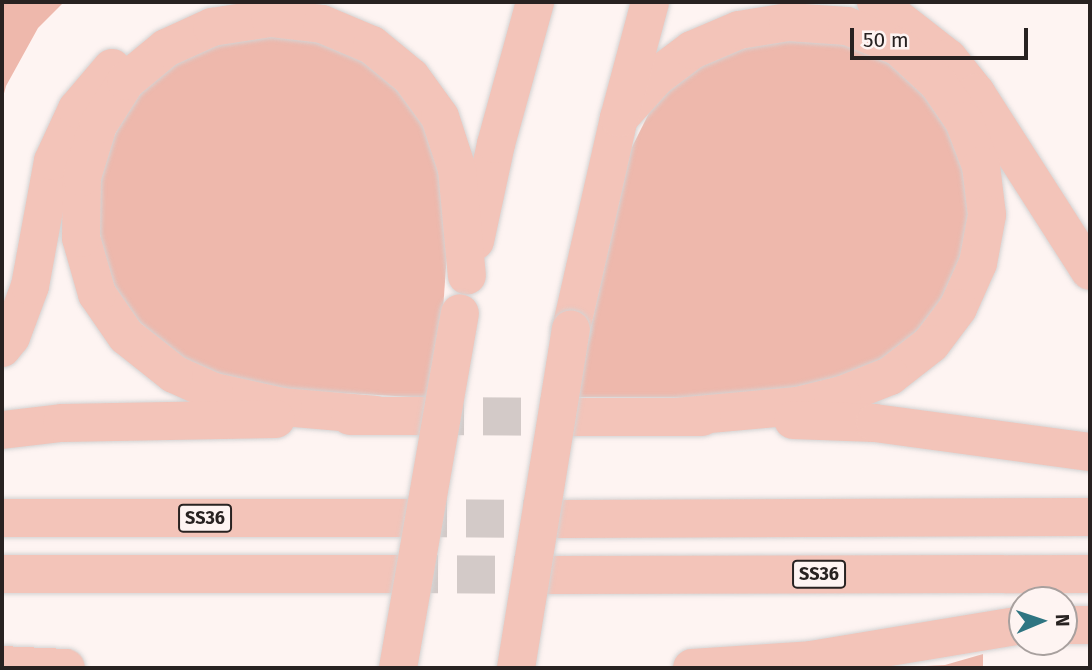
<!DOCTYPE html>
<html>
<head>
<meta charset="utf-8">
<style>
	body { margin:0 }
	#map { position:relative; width:1092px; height:670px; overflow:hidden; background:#fef4f2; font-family:"Fira Sans",sans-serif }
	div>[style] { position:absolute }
	.green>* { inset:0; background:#eeb8ac }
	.highway-tunnel>* { height:38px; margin-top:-19px; transform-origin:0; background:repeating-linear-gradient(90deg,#d3cac8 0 38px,transparent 0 57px) }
	.roads { filter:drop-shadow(0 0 2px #d4d3d3) drop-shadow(0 0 2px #d4d3d3) }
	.highway>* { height:38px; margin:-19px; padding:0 19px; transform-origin:19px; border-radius:19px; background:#f3c4b9 }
	.bridges { filter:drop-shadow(0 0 2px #d4d3d3) drop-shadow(0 0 2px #d4d3d3) }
	.highway-bridge>* { height:38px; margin:-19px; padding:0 19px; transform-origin:19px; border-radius:19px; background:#f3c4b9 }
	span { translate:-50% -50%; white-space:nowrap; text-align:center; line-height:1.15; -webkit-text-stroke:7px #fef4f2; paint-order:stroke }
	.shield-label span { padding:2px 5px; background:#fef4f2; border:2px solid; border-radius:5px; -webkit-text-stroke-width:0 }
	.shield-label { font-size:18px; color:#282221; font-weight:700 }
	.frame { position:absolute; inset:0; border:4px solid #282221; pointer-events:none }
	.north { position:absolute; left:1008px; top:586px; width:70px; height:70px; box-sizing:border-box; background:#fef4f2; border:2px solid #a8a09e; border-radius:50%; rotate:88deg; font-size:19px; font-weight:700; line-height:28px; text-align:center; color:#282221 }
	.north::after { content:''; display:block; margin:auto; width:24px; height:32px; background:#2f7582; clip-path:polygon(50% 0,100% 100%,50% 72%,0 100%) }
	.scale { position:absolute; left:850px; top:28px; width:178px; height:32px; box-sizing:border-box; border:4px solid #282221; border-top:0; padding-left:9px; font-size:21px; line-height:24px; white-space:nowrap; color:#282221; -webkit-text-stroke:5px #fef4f2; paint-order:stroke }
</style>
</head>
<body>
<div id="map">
	<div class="green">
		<div style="clip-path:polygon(2px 2px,64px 2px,38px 28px,6px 86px,2px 101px)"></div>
		<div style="clip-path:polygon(258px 34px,306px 36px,355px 51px,424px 115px,442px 155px,448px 238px,443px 310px,430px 398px,253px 388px,185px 363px,125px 309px,105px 267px,97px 214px,103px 160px,128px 107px,164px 68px,200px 48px)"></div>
		<div style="clip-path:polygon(808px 34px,881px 54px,924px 89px,964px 150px,973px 231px,946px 308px,863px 378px,764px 398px,576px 397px,627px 157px,652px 107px,702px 58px)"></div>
		<div style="clip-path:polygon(983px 654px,983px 668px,886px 668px,945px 665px)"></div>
	</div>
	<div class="highway-tunnel">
		<div style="left:426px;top:416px;width:147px;rotate:0.4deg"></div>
		<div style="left:409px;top:518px;width:148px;rotate:0.4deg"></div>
		<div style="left:400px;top:574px;width:148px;rotate:0.4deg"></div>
	</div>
	<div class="roads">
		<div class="highway">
			<div style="left:876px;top:2px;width:91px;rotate:37.9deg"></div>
			<div style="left:948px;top:58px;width:45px;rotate:51.3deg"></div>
			<div style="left:976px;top:93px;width:211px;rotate:57.4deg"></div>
			<div style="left:619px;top:118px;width:55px;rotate:-47.9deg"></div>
			<div style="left:656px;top:77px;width:45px;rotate:-36.9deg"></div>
			<div style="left:692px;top:50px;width:51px;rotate:-23.1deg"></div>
			<div style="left:739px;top:30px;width:50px;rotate:-9.3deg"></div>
			<div style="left:788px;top:22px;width:59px;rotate:3.9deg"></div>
			<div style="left:847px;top:26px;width:56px;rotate:22deg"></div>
			<div style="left:899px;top:47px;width:53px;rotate:42.7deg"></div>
			<div style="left:938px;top:83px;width:46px;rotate:55.6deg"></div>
			<div style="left:964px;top:121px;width:48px;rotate:69.3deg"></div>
			<div style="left:981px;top:166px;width:49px;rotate:83deg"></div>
			<div style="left:987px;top:215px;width:49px;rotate:100.6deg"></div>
			<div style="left:978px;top:263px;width:49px;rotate:114deg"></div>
			<div style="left:958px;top:308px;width:45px;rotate:126.9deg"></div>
			<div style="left:931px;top:344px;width:52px;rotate:142deg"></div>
			<div style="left:890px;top:376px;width:52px;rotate:158.4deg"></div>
			<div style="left:842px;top:395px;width:46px;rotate:166.3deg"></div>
			<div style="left:797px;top:406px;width:121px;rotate:174.8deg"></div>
			<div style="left:475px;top:241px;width:99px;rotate:-77.8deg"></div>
			<div style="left:496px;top:144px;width:147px;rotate:-74.6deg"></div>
			<div style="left:571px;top:329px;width:216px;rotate:-77.2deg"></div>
			<div style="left:619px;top:118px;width:120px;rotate:-75deg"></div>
			<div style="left:2px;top:348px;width:14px;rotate:-51deg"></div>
			<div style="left:11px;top:337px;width:54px;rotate:-69.6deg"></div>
			<div style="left:30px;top:286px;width:127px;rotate:-79.6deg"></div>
			<div style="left:53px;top:161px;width:57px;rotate:-65.2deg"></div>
			<div style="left:77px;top:109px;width:54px;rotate:-49.5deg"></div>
			<div style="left:376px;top:415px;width:93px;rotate:-175.1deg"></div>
			<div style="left:283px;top:407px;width:71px;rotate:-167.7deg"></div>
			<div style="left:214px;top:392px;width:44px;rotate:-155.8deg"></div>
			<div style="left:174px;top:374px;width:61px;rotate:-141.6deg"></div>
			<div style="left:126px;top:336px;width:51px;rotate:-124.6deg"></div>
			<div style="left:97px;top:294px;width:58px;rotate:-105.9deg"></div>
			<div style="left:81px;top:238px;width:61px;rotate:-89.1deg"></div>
			<div style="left:82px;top:177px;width:54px;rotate:-72.9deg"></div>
			<div style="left:98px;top:125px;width:52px;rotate:-57.5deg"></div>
			<div style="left:126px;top:81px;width:52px;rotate:-39.5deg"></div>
			<div style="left:166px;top:48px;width:51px;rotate:-24.5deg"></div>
			<div style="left:212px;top:27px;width:59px;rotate:-8.8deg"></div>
			<div style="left:270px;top:18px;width:52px;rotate:6.6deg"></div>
			<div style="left:322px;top:24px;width:54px;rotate:22.8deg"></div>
			<div style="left:372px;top:45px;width:50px;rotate:39.4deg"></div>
			<div style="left:411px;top:77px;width:49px;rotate:54.1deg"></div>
			<div style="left:440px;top:117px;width:55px;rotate:71.9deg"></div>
			<div style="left:457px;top:169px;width:107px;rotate:84.7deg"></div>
			<div style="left:350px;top:416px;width:76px"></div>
			<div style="left:573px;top:417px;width:129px"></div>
			<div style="left:793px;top:420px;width:82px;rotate:2.1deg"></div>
			<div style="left:875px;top:423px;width:217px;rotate:7.7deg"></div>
			<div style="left:2px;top:430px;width:60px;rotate:-6.7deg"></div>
			<div style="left:62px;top:423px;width:214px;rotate:-1.1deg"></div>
			<div style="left:2px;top:518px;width:407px"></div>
			<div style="left:557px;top:519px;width:533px;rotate:-0.21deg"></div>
			<div style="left:2px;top:574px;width:398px"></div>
			<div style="left:548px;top:575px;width:542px;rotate:-0.11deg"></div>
			<div style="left:1064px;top:625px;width:26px"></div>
			<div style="left:2px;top:665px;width:64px;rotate:2.7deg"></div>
			<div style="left:692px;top:668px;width:119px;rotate:-3.8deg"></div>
			<div style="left:811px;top:660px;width:214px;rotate:-9.4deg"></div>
		</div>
	</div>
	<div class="bridges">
		<div class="highway-bridge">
			<div style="left:398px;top:668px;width:360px;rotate:-80.1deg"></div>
			<div style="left:516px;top:668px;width:343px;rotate:-80.8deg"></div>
		</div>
	</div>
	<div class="shield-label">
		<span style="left:205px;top:518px">SS36</span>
		<span style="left:819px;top:574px">SS36</span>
	</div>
	<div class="frame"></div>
	<div class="north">N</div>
	<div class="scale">50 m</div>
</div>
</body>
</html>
